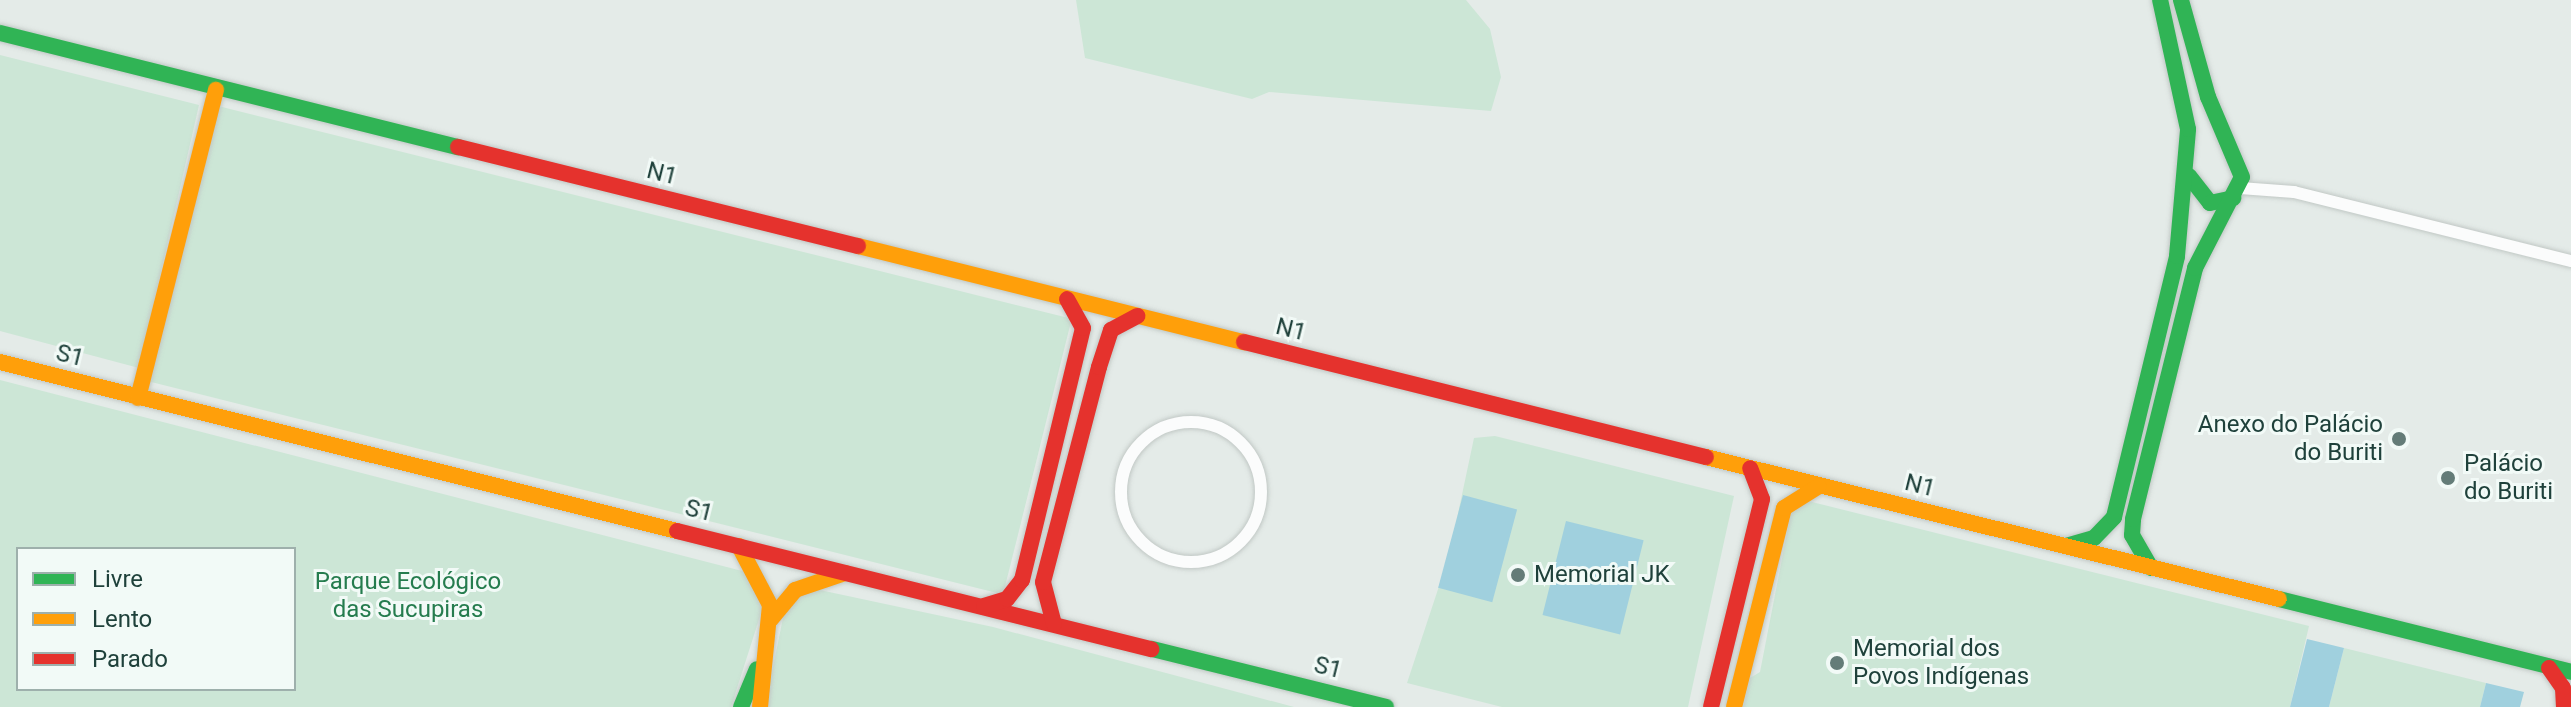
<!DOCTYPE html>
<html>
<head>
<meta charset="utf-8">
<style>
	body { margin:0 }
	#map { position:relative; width:2571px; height:707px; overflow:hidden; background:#e4ebe8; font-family:Roboto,sans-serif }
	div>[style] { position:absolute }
	.green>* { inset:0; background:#cce6d6; transform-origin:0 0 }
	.water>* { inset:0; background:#a0d0de; transform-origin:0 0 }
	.roads { filter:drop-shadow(0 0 2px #c1c8c5) drop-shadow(0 0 2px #c1c8c5) }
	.street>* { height:12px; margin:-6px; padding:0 6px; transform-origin:6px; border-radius:6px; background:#fbfcfc }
	.street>.ring { margin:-6px; padding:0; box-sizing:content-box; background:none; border:12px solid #fbfcfc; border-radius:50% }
	.fast>* { height:16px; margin:-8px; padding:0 8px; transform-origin:8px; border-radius:8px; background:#30b455 }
	.slow>* { height:16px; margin:-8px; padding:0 8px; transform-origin:8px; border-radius:8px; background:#ff9f0a }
	.jam>* { height:16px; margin:-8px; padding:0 8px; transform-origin:8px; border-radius:8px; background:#e5322d }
	.dots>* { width:22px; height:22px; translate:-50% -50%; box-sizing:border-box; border:4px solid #f2faf7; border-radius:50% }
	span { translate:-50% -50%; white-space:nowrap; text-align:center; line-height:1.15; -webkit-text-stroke:6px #f2faf7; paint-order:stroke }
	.street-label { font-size:24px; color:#1f413b }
	.poi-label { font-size:24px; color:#1f413b }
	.right { translate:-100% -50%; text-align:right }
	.left { translate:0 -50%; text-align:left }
	.park-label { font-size:24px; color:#257c4e }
	.legend { position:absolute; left:16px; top:547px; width:280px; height:144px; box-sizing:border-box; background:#f2faf7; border:2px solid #9eb0ac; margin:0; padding:10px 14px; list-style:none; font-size:24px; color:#1f413b }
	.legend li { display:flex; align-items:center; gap:16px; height:40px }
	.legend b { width:40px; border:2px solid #9eb0ac }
</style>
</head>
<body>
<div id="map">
	<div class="green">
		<div style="clip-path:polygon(1076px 0,1466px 0,1490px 29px,1501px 77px,1491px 111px,1269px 92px,1252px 99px,1085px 58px)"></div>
		<div style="clip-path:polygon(0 55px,199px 105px,139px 368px,0 331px)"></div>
		<div style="left:214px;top:105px;width:884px;height:284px;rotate:14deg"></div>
		<div style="clip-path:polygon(evenodd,0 380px,750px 573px,760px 581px,762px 610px,731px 707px,0 707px,0 380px,18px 549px,294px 549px,294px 689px,18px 689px,18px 549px)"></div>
		<div style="clip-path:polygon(1495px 436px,1734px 496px,1688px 707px,1502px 707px,1407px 683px,1449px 556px,1474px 438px)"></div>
		<div style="clip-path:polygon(1804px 500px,2309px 626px,2290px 707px,1743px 707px,1750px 678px,1760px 672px,1792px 507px)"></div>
		<div style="clip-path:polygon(815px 589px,993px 627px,1294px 707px,765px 707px,786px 603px)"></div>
		<div style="clip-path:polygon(2344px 648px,2486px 683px,2480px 707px,2329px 707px)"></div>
	</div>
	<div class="water">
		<div style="left:1463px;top:495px;width:56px;height:96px;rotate:15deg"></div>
		<div style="left:1566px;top:521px;width:80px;height:97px;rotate:14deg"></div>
		<div style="clip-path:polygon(2307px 639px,2344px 648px,2329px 707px,2290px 707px)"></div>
		<div style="clip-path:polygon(2486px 683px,2524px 692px,2520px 707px,2480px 707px)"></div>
	</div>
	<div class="roads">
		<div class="street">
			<div style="left:2240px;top:188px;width:54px;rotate:4.2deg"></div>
			<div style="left:2294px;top:192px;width:285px;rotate:14deg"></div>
			<div class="ring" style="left:1121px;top:422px;width:128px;height:128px"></div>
		</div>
		<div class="fast">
			<div style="left:0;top:33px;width:472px;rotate:14deg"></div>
			<div style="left:2189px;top:176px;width:34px;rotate:52deg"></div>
			<div style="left:2210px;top:203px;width:24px;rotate:-12deg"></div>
			<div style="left:2066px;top:546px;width:29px;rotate:-16deg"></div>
			<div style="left:2094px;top:538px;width:29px;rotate:-46deg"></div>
			<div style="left:2114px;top:517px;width:268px;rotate:-76.4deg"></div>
			<div style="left:2177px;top:256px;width:127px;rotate:-85deg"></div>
			<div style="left:2188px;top:129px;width:132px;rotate:-102.2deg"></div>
			<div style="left:2151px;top:568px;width:38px;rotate:-120deg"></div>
			<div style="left:2132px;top:535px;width:16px;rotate:-86deg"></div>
			<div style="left:2133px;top:519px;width:259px;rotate:-76.1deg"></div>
			<div style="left:2195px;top:268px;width:102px;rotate:-62.7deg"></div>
			<div style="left:2242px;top:177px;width:87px;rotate:-113deg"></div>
			<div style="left:2208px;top:97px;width:101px;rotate:-105.6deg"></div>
			<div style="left:2279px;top:599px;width:301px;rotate:14deg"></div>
			<div style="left:1152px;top:649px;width:241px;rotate:13.9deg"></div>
			<div style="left:741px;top:707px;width:41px;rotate:-67.2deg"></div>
		</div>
		<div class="slow">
			<div style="left:858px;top:246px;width:398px;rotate:14deg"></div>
			<div style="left:0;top:362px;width:698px;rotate:14.02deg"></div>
			<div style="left:138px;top:398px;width:318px;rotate:-75.8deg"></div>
			<div style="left:1706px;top:457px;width:590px;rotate:13.92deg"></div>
			<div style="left:739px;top:546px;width:67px;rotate:62.3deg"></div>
			<div style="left:770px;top:605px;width:102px;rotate:95.6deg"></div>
			<div style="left:771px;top:619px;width:38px;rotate:-50deg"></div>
			<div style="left:795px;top:590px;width:53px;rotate:-18.8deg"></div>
			<div style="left:1734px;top:707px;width:205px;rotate:-75.9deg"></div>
			<div style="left:1784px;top:508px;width:41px;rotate:-32.2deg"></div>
		</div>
		<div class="jam">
			<div style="left:458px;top:147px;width:412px;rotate:13.9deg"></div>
			<div style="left:1244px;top:342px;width:476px;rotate:14deg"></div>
			<div style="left:677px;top:531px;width:489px;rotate:14deg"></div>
			<div style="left:984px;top:606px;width:24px;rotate:-17deg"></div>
			<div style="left:1007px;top:599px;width:24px;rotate:-52deg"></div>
			<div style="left:1022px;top:580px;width:259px;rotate:-76.4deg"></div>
			<div style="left:1083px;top:328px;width:33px;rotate:-119deg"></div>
			<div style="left:1054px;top:624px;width:43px;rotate:-104.7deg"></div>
			<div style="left:1043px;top:582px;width:222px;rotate:-75.4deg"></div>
			<div style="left:1099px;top:367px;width:39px;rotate:-72deg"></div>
			<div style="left:1111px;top:330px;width:30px;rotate:-28deg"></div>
			<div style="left:2549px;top:668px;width:24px;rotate:55deg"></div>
			<div style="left:2563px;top:688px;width:19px;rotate:87deg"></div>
			<div style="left:1711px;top:707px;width:214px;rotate:-76.2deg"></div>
			<div style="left:1762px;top:499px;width:33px;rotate:-111deg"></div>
		</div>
	</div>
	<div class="dots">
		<div style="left:2399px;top:439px;background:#647c78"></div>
		<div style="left:2448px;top:478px;background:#647c78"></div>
		<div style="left:1518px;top:575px;background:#647c78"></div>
		<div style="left:1837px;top:663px;background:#647c78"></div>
	</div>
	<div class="street-label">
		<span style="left:662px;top:174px;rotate:14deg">N1</span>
		<span style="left:1291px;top:330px;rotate:14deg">N1</span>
		<span style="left:70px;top:356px;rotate:14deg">S1</span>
		<span style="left:1920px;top:486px;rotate:14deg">N1</span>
		<span style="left:699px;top:511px;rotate:14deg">S1</span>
		<span style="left:1328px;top:668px;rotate:14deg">S1</span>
	</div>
	<div class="poi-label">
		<span class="right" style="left:2383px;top:439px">Anexo do Palácio<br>do Buriti</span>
		<span class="left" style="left:2464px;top:478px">Palácio<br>do Buriti</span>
		<span class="left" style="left:1534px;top:575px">Memorial JK</span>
		<span class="left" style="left:1853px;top:663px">Memorial dos<br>Povos Indígenas</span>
	</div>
	<div class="park-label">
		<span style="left:408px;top:596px">Parque Ecológico<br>das Sucupiras</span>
	</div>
	<ul class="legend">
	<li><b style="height:10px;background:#30b455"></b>Livre</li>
	<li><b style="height:10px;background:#ff9f0a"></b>Lento</li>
	<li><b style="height:10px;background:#e5322d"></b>Parado</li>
	</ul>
</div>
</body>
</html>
